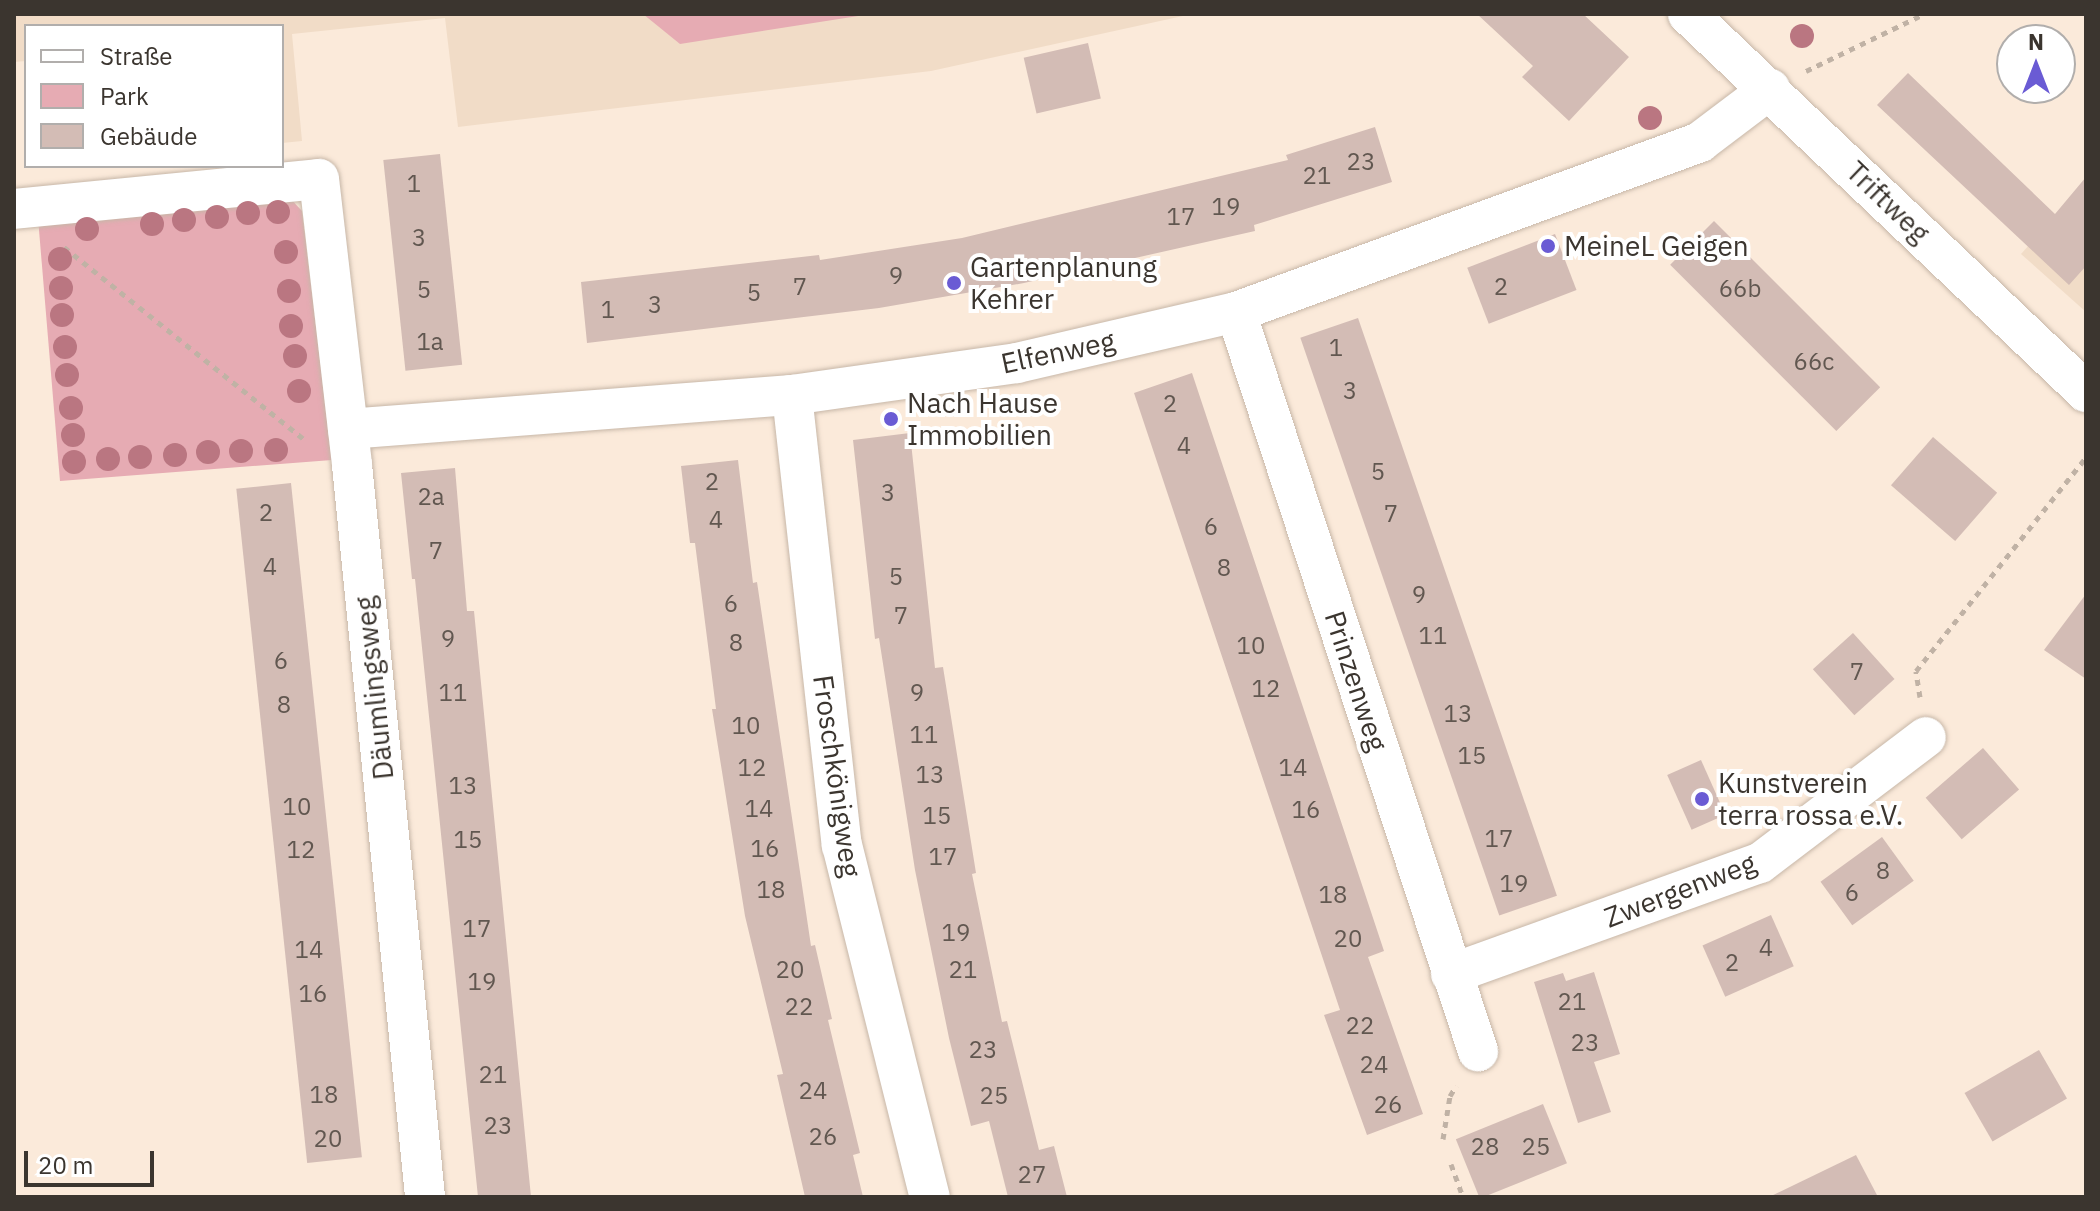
<!DOCTYPE html>
<html>
<head>
<meta charset="utf-8">
<style>
	body { margin:0 }
	#map { position:relative; width:2100px; height:1211px; overflow:hidden; background:#fbeada; font-family:"IBM Plex Sans",sans-serif }
	div>[style] { position:absolute }
	.built>* { inset:0; background:#f1dcc7 }
	.green>* { inset:0; background:#e6abb3 }
	.building>* { inset:0; background:#d3bcb5; transform-origin:0 0 }
	.path>* { height:5px; margin-top:-2.5px; transform-origin:0; background:repeating-linear-gradient(90deg,#c0b2a5 0 6px,transparent 0 12px) }
	.roads { filter:drop-shadow(0 0 2px #c7b7a8) drop-shadow(0 0 2px #c7b7a8) }
	.street>* { height:40px; margin:-20px; padding:0 20px; transform-origin:20px; border-radius:20px; background:#fff }
	.trees>* { width:24px; height:24px; margin:-12px; border-radius:50%; background:#ba7681 }
	.dots>* { width:22px; height:22px; translate:-50% -50%; box-sizing:border-box; border:4px solid #fff; border-radius:50% }
	span { translate:-50% -50%; white-space:nowrap; text-align:center; line-height:1.15; -webkit-text-stroke:8px #fff; paint-order:stroke }
	.number-label { font-size:24px; color:#615750 }
	.number-label span { -webkit-text-stroke-width:0 }
	.street-label { font-size:28px; color:#3b352f }
	.poi-label { font-size:28px; color:#3b352f }
	.left { translate:0 -50%; text-align:left }
	.frame { position:absolute; inset:0; border:16px solid #3b352f; pointer-events:none }
	.legend { position:absolute; left:24px; top:24px; width:260px; height:144px; box-sizing:border-box; background:#fff; border:2px solid #b1aeac; margin:0; padding:10px 14px; list-style:none; font-size:24px; color:#3b352f }
	.legend li { display:flex; align-items:center; gap:16px; height:40px }
	.legend b { width:40px; border:2px solid #b1aeac }
	.north { position:absolute; left:1996px; top:24px; width:80px; height:80px; box-sizing:border-box; background:#fff; border:2px solid #b1aeac; border-radius:50%; rotate:0deg; font-size:22px; font-weight:700; line-height:32px; text-align:center; color:#3b352f }
	.north::after { content:''; display:block; margin:auto; width:28px; height:36px; background:#6a5bd4; clip-path:polygon(50% 0,100% 100%,50% 72%,0 100%) }
	.scale { position:absolute; left:24px; top:1151px; width:130px; height:36px; box-sizing:border-box; border:4px solid #3b352f; border-top:0; padding-left:10px; font-size:24px; line-height:28px; white-space:nowrap; color:#3b352f; -webkit-text-stroke:6px #fff; paint-order:stroke }
</style>
</head>
<body>
<div id="map">
	<div class="built">
		<div style="clip-path:polygon(14px 14px,1192px 14px,931px 71px,458px 127px,445px 18px,292px 34px,302px 141px,282px 143px,282px 26px,26px 26px,26px 61px,14px 62px)"></div>
		<div style="clip-path:polygon(2086px 182px,2086px 312px,2021px 254px)"></div>
	</div>
	<div class="green">
		<div style="clip-path:polygon(643px 14px,871px 14px,680px 44px)"></div>
		<div style="clip-path:polygon(288px 196px,302px 211px,332px 460px,60px 481px,38px 218px)"></div>
	</div>
	<div class="building">
		<div style="clip-path:polygon(1477px 14px,1583px 14px,1629px 57px,1569px 121px,1522px 77px,1533px 66px)"></div>
		<div style="left:1088px;top:43px;width:57px;height:66px;rotate:77deg"></div>
		<div style="clip-path:polygon(1908px 73px,2055px 214px,2086px 177px,2086px 266px,2069px 285px,1877px 105px)"></div>
		<div style="clip-path:polygon(1375px 127px,1392px 182px,1254px 225px,1255px 231px,1024px 283px,879px 308px,587px 343px,581px 282px,819px 255px,820px 260px,962px 238px,1288px 160px,1286px 155px)"></div>
		<div style="left:440px;top:154px;width:212px;height:57px;rotate:84deg"></div>
		<div style="left:1714px;top:221px;width:235px;height:62px;rotate:45deg"></div>
		<div style="left:1555px;top:234px;width:60px;height:94px;rotate:69deg"></div>
		<div style="left:1358px;top:318px;width:611px;height:61px;rotate:71deg"></div>
		<div style="clip-path:polygon(1192px 373px,1384px 951px,1368px 957px,1423px 1114px,1367px 1135px,1324px 1015px,1340px 1010px,1134px 393px)"></div>
		<div style="clip-path:polygon(910px 433px,935px 668px,943px 667px,976px 873px,972px 874px,1002px 1022px,1007px 1021px,1039px 1150px,1054px 1146px,1067px 1197px,1008px 1197px,989px 1121px,971px 1126px,949px 1038px,915px 870px,879px 638px,875px 639px,853px 440px)"></div>
		<div style="left:1933px;top:437px;width:85px;height:64px;rotate:41deg"></div>
		<div style="clip-path:polygon(738px 460px,753px 583px,757px 582px,811px 946px,815px 945px,832px 1019px,828px 1020px,860px 1153px,853px 1155px,863px 1197px,805px 1197px,777px 1075px,783px 1074px,745px 916px,712px 709px,716px 709px,695px 543px,690px 543px,681px 466px)"></div>
		<div style="clip-path:polygon(455px 468px,467px 611px,474px 611px,531px 1197px,478px 1197px,415px 579px,412px 579px,401px 473px)"></div>
		<div style="left:291px;top:483px;width:678px;height:55px;rotate:84deg"></div>
		<div style="clip-path:polygon(2086px 594px,2086px 679px,2044px 650px)"></div>
		<div style="left:1853px;top:633px;width:62px;height:54px;rotate:48deg"></div>
		<div style="left:1983px;top:748px;width:55px;height:76px;rotate:49deg"></div>
		<div style="left:1701px;top:760px;width:60px;height:37px;rotate:66deg"></div>
		<div style="left:1882px;top:837px;width:54px;height:76px;rotate:54deg"></div>
		<div style="left:1771px;top:915px;width:56px;height:75px;rotate:66deg"></div>
		<div style="clip-path:polygon(1594px 972px,1620px 1054px,1594px 1062px,1611px 1112px,1578px 1123px,1534px 982px,1563px 973px,1566px 981px)"></div>
		<div style="left:2039px;top:1050px;width:56px;height:86px;rotate:60deg"></div>
		<div style="left:1543px;top:1104px;width:64px;height:94px;rotate:68deg"></div>
		<div style="clip-path:polygon(1856px 1155px,1878px 1197px,1769px 1197px)"></div>
	</div>
	<div class="path">
		<div style="left:1806px;top:71px;width:131px;rotate:-25.8deg"></div>
		<div style="left:64px;top:247px;width:310px;rotate:38.7deg"></div>
		<div style="left:1920px;top:697px;width:26px;rotate:-99deg"></div>
		<div style="left:1916px;top:671px;width:273px;rotate:-51.5deg"></div>
		<div style="left:1443px;top:1139px;width:44px;rotate:-80.8deg"></div>
		<div style="left:1450px;top:1096px;width:12px;rotate:-59deg"></div>
		<div style="left:1451px;top:1164px;width:35px;rotate:70deg"></div>
	</div>
	<div class="roads">
		<div class="street">
			<div style="left:1688px;top:14px;width:549px;rotate:43.52deg"></div>
			<div style="left:14px;top:209px;width:306px;rotate:-5.6deg"></div>
			<div style="left:319px;top:179px;width:288px;rotate:83.4deg"></div>
			<div style="left:352px;top:465px;width:736px;rotate:84.3deg"></div>
			<div style="left:1236px;top:312px;width:778px;rotate:71.87deg"></div>
			<div style="left:792px;top:395px;width:453px;rotate:83.7deg"></div>
			<div style="left:842px;top:845px;width:363px;rotate:76deg"></div>
			<div style="left:348px;top:429px;width:445px;rotate:-4.4deg"></div>
			<div style="left:792px;top:395px;width:227px;rotate:-8.1deg"></div>
			<div style="left:1017px;top:363px;width:225px;rotate:-13.1deg"></div>
			<div style="left:1236px;top:312px;width:494px;rotate:-20.1deg"></div>
			<div style="left:1700px;top:142px;width:88px;rotate:-37.1deg"></div>
			<div style="left:1451px;top:974px;width:328px;rotate:-19.8deg"></div>
			<div style="left:1760px;top:863px;width:208px;rotate:-37.2deg"></div>
		</div>
	</div>
	<div class="trees">
		<div style="left:1802px;top:36px"></div>
		<div style="left:1650px;top:118px"></div>
		<div style="left:278px;top:212px"></div>
		<div style="left:248px;top:213px"></div>
		<div style="left:217px;top:217px"></div>
		<div style="left:184px;top:220px"></div>
		<div style="left:152px;top:224px"></div>
		<div style="left:87px;top:229px"></div>
		<div style="left:286px;top:252px"></div>
		<div style="left:60px;top:259px"></div>
		<div style="left:61px;top:288px"></div>
		<div style="left:289px;top:291px"></div>
		<div style="left:62px;top:315px"></div>
		<div style="left:291px;top:326px"></div>
		<div style="left:65px;top:347px"></div>
		<div style="left:295px;top:356px"></div>
		<div style="left:67px;top:375px"></div>
		<div style="left:299px;top:391px"></div>
		<div style="left:71px;top:408px"></div>
		<div style="left:73px;top:435px"></div>
		<div style="left:276px;top:450px"></div>
		<div style="left:241px;top:451px"></div>
		<div style="left:208px;top:452px"></div>
		<div style="left:175px;top:455px"></div>
		<div style="left:140px;top:457px"></div>
		<div style="left:108px;top:459px"></div>
		<div style="left:74px;top:462px"></div>
	</div>
	<div class="dots">
		<div style="left:1548px;top:246px;background:#6a5bd4"></div>
		<div style="left:954px;top:283px;background:#6a5bd4"></div>
		<div style="left:891px;top:419px;background:#6a5bd4"></div>
		<div style="left:1702px;top:799px;background:#6a5bd4"></div>
	</div>
	<div class="number-label">
		<span style="left:1361px;top:162px">23</span>
		<span style="left:1317px;top:176px">21</span>
		<span style="left:414px;top:184px">1</span>
		<span style="left:1226px;top:207px">19</span>
		<span style="left:1181px;top:217px">17</span>
		<span style="left:419px;top:238px">3</span>
		<span style="left:896px;top:276px">9</span>
		<span style="left:800px;top:287px">7</span>
		<span style="left:1501px;top:287px">2</span>
		<span style="left:1740px;top:289px">66b</span>
		<span style="left:424px;top:290px">5</span>
		<span style="left:754px;top:293px">5</span>
		<span style="left:655px;top:305px">3</span>
		<span style="left:608px;top:310px">1</span>
		<span style="left:430px;top:342px">1a</span>
		<span style="left:1336px;top:348px">1</span>
		<span style="left:1814px;top:362px">66c</span>
		<span style="left:1350px;top:391px">3</span>
		<span style="left:1170px;top:404px">2</span>
		<span style="left:1184px;top:446px">4</span>
		<span style="left:1378px;top:472px">5</span>
		<span style="left:712px;top:482px">2</span>
		<span style="left:888px;top:493px">3</span>
		<span style="left:431px;top:497px">2a</span>
		<span style="left:266px;top:513px">2</span>
		<span style="left:1391px;top:514px">7</span>
		<span style="left:716px;top:520px">4</span>
		<span style="left:1211px;top:527px">6</span>
		<span style="left:436px;top:551px">7</span>
		<span style="left:270px;top:567px">4</span>
		<span style="left:1224px;top:568px">8</span>
		<span style="left:896px;top:577px">5</span>
		<span style="left:1419px;top:595px">9</span>
		<span style="left:731px;top:604px">6</span>
		<span style="left:901px;top:616px">7</span>
		<span style="left:1433px;top:636px">11</span>
		<span style="left:448px;top:639px">9</span>
		<span style="left:736px;top:643px">8</span>
		<span style="left:1251px;top:646px">10</span>
		<span style="left:281px;top:661px">6</span>
		<span style="left:1857px;top:672px">7</span>
		<span style="left:1266px;top:689px">12</span>
		<span style="left:453px;top:693px">11</span>
		<span style="left:917px;top:693px">9</span>
		<span style="left:284px;top:705px">8</span>
		<span style="left:1458px;top:714px">13</span>
		<span style="left:746px;top:726px">10</span>
		<span style="left:924px;top:735px">11</span>
		<span style="left:1472px;top:756px">15</span>
		<span style="left:752px;top:768px">12</span>
		<span style="left:1293px;top:768px">14</span>
		<span style="left:930px;top:775px">13</span>
		<span style="left:463px;top:786px">13</span>
		<span style="left:297px;top:807px">10</span>
		<span style="left:759px;top:809px">14</span>
		<span style="left:1306px;top:810px">16</span>
		<span style="left:937px;top:816px">15</span>
		<span style="left:1499px;top:839px">17</span>
		<span style="left:468px;top:840px">15</span>
		<span style="left:765px;top:849px">16</span>
		<span style="left:301px;top:850px">12</span>
		<span style="left:943px;top:857px">17</span>
		<span style="left:1883px;top:871px">8</span>
		<span style="left:1514px;top:884px">19</span>
		<span style="left:771px;top:890px">18</span>
		<span style="left:1852px;top:893px">6</span>
		<span style="left:1333px;top:895px">18</span>
		<span style="left:477px;top:929px">17</span>
		<span style="left:956px;top:933px">19</span>
		<span style="left:1348px;top:939px">20</span>
		<span style="left:1766px;top:948px">4</span>
		<span style="left:309px;top:950px">14</span>
		<span style="left:1732px;top:963px">2</span>
		<span style="left:790px;top:970px">20</span>
		<span style="left:963px;top:970px">21</span>
		<span style="left:482px;top:982px">19</span>
		<span style="left:313px;top:994px">16</span>
		<span style="left:1572px;top:1002px">21</span>
		<span style="left:799px;top:1007px">22</span>
		<span style="left:1360px;top:1026px">22</span>
		<span style="left:1585px;top:1043px">23</span>
		<span style="left:983px;top:1050px">23</span>
		<span style="left:1374px;top:1065px">24</span>
		<span style="left:493px;top:1075px">21</span>
		<span style="left:813px;top:1091px">24</span>
		<span style="left:324px;top:1095px">18</span>
		<span style="left:994px;top:1096px">25</span>
		<span style="left:1388px;top:1105px">26</span>
		<span style="left:498px;top:1126px">23</span>
		<span style="left:823px;top:1137px">26</span>
		<span style="left:328px;top:1139px">20</span>
		<span style="left:1485px;top:1147px">28</span>
		<span style="left:1536px;top:1147px">25</span>
		<span style="left:1032px;top:1175px">27</span>
	</div>
	<div class="street-label">
		<span style="left:1888px;top:202px;rotate:44deg">Triftweg</span>
		<span style="left:1058px;top:352px;rotate:-12deg">Elfenweg</span>
		<span style="left:1356px;top:681px;rotate:72deg">Prinzenweg</span>
		<span style="left:374px;top:688px;rotate:-96deg">Däumlingsweg</span>
		<span style="left:837px;top:776px;rotate:82deg">Froschkönigweg</span>
		<span style="left:1680px;top:890px;rotate:-21deg">Zwergenweg</span>
	</div>
	<div class="poi-label">
		<span class="left" style="left:1564px;top:246px">MeineL Geigen</span>
		<span class="left" style="left:970px;top:283px">Gartenplanung<br>Kehrer</span>
		<span class="left" style="left:907px;top:419px">Nach Hause<br>Immobilien</span>
		<span class="left" style="left:1718px;top:799px">Kunstverein<br>terra rossa e.V.</span>
	</div>
	<div class="frame"></div>
	<ul class="legend">
	<li><b style="height:10px;background:#fff"></b>Straße</li>
	<li><b style="height:22px;background:#e6abb3"></b>Park</li>
	<li><b style="height:22px;background:#d3bcb5"></b>Gebäude</li>
	</ul>
	<div class="north">N</div>
	<div class="scale">20 m</div>
</div>
</body>
</html>
